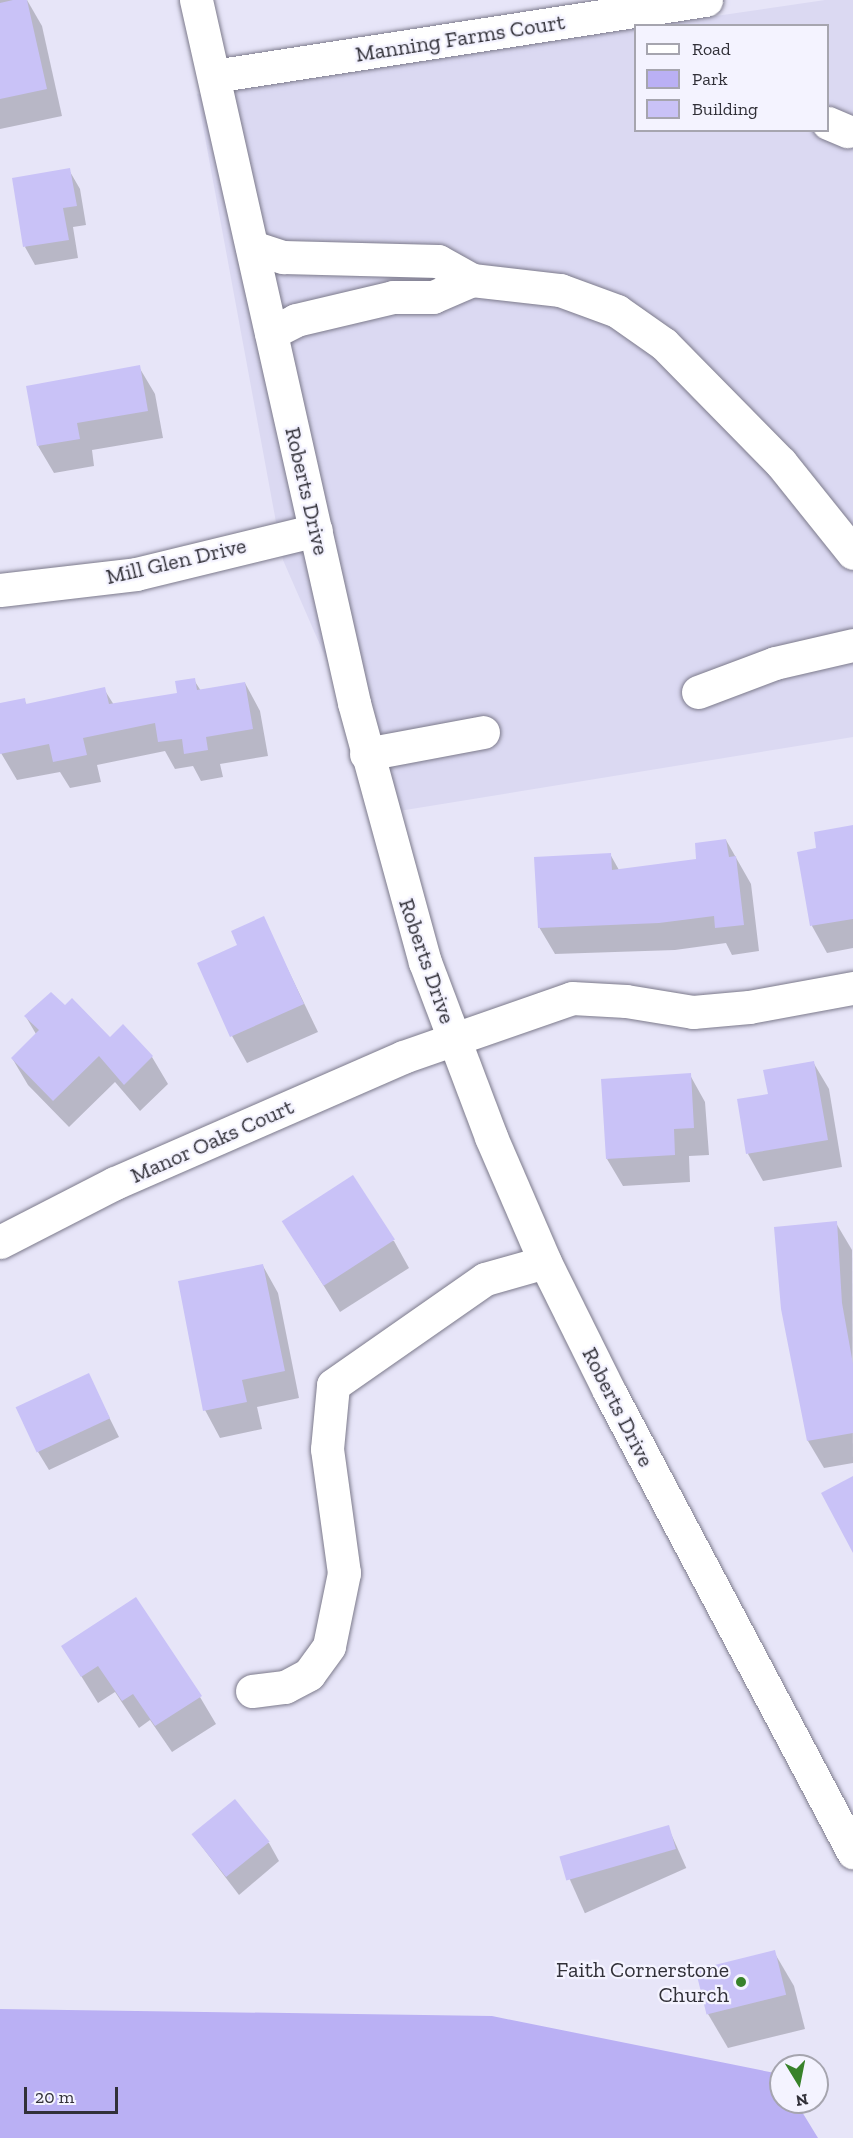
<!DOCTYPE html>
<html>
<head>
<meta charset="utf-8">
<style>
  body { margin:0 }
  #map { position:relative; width:853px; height:2138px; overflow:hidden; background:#e7e5f8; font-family:"Zilla Slab",serif }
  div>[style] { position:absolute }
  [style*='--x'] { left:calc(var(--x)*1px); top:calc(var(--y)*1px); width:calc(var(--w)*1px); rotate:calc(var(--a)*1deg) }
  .built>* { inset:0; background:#dbd9f2 }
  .green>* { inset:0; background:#bab0f4 }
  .shadow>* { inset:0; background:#0003; transform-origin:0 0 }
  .building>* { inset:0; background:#c9c2f7; transform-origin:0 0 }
  .roads { filter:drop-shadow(0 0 2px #7c7a8b) drop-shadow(0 0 2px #7c7a8b) }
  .minor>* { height:33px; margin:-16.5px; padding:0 16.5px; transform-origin:16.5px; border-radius:16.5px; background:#fff }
  .dots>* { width:16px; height:16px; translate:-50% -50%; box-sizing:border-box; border:3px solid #f4f3ff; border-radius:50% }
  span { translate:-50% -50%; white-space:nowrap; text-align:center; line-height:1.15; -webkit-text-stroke:4.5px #f4f3ff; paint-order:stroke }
  .street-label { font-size:22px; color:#313038 }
  .poi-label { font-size:22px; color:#313038 }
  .right { translate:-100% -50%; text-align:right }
  .legend { position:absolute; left:634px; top:24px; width:195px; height:108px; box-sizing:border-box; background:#f4f3ff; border:2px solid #a6a5af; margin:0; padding:8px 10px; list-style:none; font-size:18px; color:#313038 }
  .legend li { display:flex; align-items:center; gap:12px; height:30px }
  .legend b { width:30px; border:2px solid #a6a5af }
  .north { position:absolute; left:769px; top:2054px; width:60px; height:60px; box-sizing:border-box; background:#f4f3ff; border:2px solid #a6a5af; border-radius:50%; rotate:170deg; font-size:16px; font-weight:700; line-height:24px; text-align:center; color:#313038 }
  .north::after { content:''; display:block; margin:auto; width:21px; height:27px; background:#38822a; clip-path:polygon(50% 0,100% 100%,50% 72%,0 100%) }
  .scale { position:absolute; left:24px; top:2087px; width:94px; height:27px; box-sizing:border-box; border:3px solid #313038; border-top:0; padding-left:8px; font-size:18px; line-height:21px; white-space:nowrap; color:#313038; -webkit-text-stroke:4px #f4f3ff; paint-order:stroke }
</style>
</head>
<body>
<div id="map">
  <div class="built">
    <div style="clip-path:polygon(825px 0,853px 0,853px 737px,393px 812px,283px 560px,197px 94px,635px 28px,636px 130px,828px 130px,828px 26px,654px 25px)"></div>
  </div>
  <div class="green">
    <div style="clip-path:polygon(0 2009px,492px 2016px,780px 2074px,781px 2102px,796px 2102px,818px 2138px,0 2138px)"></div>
  </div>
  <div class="shadow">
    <div style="clip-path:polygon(0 0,27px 0,42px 26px,62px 116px,0 129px)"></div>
    <div style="clip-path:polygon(69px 170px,80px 189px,86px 225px,73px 227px,78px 258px,35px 265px,25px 247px)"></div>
    <div style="clip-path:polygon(139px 367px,155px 394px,163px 438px,92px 450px,94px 466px,54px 473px,38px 446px)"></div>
    <div style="clip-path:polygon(194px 680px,201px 691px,245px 683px,260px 711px,268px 756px,220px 764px,223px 777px,201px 781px,193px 766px,175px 769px,165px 751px,97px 765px,101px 782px,70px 788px,60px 772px,17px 780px,1px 753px,0 704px,24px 700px,27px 705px,104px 689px,114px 705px,178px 694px)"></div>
    <div style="clip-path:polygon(853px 827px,853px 948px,827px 953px,812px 926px,818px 849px)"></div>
    <div style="clip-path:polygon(726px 840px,751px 884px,759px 951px,732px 955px,726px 943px,675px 950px,555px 954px,539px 927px,610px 854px,619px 870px,698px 860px)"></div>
    <div style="clip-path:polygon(263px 918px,318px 1032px,247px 1063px,232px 1036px,239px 946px)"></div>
    <div style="clip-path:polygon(65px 1007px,110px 1039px,123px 1026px,152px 1057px,168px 1084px,140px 1111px,115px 1082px,69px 1127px,28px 1085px,12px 1058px,36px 1034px,26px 1017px)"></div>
    <div style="clip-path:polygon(813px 1062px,829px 1089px,842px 1167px,763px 1181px,748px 1154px,769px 1095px)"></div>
    <div style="clip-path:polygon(690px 1075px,705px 1102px,709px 1155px,689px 1156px,690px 1182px,623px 1186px,607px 1159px)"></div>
    <div style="clip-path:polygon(284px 1222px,394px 1241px,409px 1268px,340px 1312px)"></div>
    <div style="clip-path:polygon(836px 1223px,852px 1250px,853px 1463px,824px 1468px,808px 1441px)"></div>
    <div style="clip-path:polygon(263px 1266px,278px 1293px,299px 1398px,257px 1407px,262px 1429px,220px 1438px,205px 1410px)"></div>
    <div style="clip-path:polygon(88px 1375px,119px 1437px,49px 1470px,38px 1452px)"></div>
    <div style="clip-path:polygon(63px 1647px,200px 1697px,216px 1724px,172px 1752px,150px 1720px,139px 1728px,115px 1692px,98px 1703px)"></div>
    <div style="left:668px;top:1827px;width:45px;height:111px;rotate:66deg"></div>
    <div style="clip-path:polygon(193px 1835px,269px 1843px,279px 1861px,239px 1895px)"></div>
    <div style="clip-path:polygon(774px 1952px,794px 1986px,805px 2029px,728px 2048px,708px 2014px,697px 1970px)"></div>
  </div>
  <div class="building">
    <div style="clip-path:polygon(13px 0,27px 0,47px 89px,0 99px,0 3px)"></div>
    <div style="clip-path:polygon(70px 168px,77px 206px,63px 208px,69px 240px,23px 247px,12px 178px)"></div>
    <div style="clip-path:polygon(140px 365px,148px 411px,77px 423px,80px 439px,37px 446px,26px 386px)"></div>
    <div style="clip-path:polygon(195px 678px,197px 690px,245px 682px,253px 729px,206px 737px,208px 750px,184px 754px,182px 739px,158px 742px,155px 723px,83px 738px,87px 755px,53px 762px,49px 744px,0 754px,0 703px,25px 698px,26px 704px,105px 687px,109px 704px,177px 693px,175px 681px)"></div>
    <div style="clip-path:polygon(853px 825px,853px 919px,810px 926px,797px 852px,816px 848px,814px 832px)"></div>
    <div style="clip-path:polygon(726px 839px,729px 857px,736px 856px,744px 925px,715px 928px,714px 916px,659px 923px,538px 928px,534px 857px,611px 853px,612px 870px,696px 859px,695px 843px)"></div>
    <div style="clip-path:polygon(264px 916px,304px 1004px,230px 1037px,197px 963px,237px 945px,231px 931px)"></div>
    <div style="clip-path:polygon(51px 992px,65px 1005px,72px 998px,110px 1037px,123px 1024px,153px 1056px,124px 1085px,99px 1056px,53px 1101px,11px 1058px,39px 1030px,24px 1016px)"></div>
    <div style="clip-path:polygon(814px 1061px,828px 1140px,746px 1154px,737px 1099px,768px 1094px,763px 1070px)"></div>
    <div style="clip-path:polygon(691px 1073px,694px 1128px,674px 1129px,675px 1155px,606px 1159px,601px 1079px)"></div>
    <div style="left:353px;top:1175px;width:77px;height:85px;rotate:57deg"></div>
    <div style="clip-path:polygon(837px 1221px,842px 1303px,853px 1364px,853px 1433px,807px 1441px,781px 1309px,774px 1227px)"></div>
    <div style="clip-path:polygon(263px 1264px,285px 1371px,242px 1380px,247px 1402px,203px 1411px,178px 1281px)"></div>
    <div style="left:89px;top:1373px;width:50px;height:81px;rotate:65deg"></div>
    <div style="clip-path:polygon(853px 1476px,853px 1553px,821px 1493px)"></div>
    <div style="clip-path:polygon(136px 1597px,202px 1696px,155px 1726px,133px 1694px,122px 1701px,98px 1666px,81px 1677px,61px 1646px)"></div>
    <div style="left:235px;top:1799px;width:55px;height:56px;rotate:51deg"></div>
    <div style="left:669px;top:1825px;width:25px;height:114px;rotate:74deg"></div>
    <div style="left:775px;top:1950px;width:46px;height:82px;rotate:76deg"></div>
  </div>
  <div class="roads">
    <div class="minor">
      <div style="--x:196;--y:0;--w:721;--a:77.33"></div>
      <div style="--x:354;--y:703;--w:269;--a:74.7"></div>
      <div style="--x:425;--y:962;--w:187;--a:69.3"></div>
      <div style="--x:491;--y:1137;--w:136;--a:66.6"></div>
      <div style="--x:545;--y:1262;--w:144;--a:63.6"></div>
      <div style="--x:609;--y:1391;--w:522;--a:62.11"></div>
      <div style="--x:214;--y:76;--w:498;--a:-8.8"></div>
      <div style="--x:828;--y:123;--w:21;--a:23"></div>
      <div style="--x:252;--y:247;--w:33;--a:18"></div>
      <div style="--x:283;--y:257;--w:155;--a:1.5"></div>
      <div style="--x:438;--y:261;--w:39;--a:29"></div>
      <div style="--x:472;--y:280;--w:89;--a:6.5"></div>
      <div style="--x:560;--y:290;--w:61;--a:20.2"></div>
      <div style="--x:617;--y:311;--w:57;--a:35.1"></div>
      <div style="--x:664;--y:344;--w:167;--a:45.5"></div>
      <div style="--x:781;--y:463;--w:115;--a:51.3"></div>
      <div style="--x:271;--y:333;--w:28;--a:-27"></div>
      <div style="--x:296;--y:320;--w:100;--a:-13.3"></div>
      <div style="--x:393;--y:297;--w:40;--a:0"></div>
      <div style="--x:433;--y:297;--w:43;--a:-23.6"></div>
      <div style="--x:0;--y:590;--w:137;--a:-6.7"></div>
      <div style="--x:136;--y:574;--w:185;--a:-13.7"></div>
      <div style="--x:698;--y:692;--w:82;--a:-20.6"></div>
      <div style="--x:775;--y:663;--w:80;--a:-13"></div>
      <div style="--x:366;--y:754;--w:119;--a:-10.6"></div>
      <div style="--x:0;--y:1242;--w:129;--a:-27.2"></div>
      <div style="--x:115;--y:1183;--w:314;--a:-23.6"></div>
      <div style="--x:403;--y:1057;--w:179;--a:-19.2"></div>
      <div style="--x:572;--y:998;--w:54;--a:3.2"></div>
      <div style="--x:626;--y:1001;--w:68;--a:9.3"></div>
      <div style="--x:693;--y:1012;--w:56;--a:-5.1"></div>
      <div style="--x:749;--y:1007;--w:106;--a:-10.4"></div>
      <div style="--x:252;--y:1691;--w:33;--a:-7"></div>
      <div style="--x:285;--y:1687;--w:27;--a:-28"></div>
      <div style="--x:309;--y:1674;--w:34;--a:-54"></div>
      <div style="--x:329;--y:1646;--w:75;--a:-78.4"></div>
      <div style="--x:344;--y:1573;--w:125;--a:-97.8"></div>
      <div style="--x:327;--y:1449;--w:64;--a:-84.6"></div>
      <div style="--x:333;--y:1385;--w:185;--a:-34.9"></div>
      <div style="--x:485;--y:1279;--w:62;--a:-15.8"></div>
    </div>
  </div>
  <div class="dots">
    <div style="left:741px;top:1982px;background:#38822a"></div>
  </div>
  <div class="street-label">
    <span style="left:460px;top:38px;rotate:-9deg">Manning Farms Court</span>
    <span style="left:307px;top:491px;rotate:77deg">Roberts Drive</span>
    <span style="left:176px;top:561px;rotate:-13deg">Mill Glen Drive</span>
    <span style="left:427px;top:961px;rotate:71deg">Roberts Drive</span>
    <span style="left:212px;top:1141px;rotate:-24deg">Manor Oaks Court</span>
    <span style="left:618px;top:1407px;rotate:63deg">Roberts Drive</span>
  </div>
  <div class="poi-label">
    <span class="right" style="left:729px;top:1982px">Faith Cornerstone<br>Church</span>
  </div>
  <ul class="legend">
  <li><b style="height:8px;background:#fff"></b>Road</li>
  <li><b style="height:16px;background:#bab0f4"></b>Park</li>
  <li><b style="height:16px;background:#c9c2f7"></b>Building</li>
  </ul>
  <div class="north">N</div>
  <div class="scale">20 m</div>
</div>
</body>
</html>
